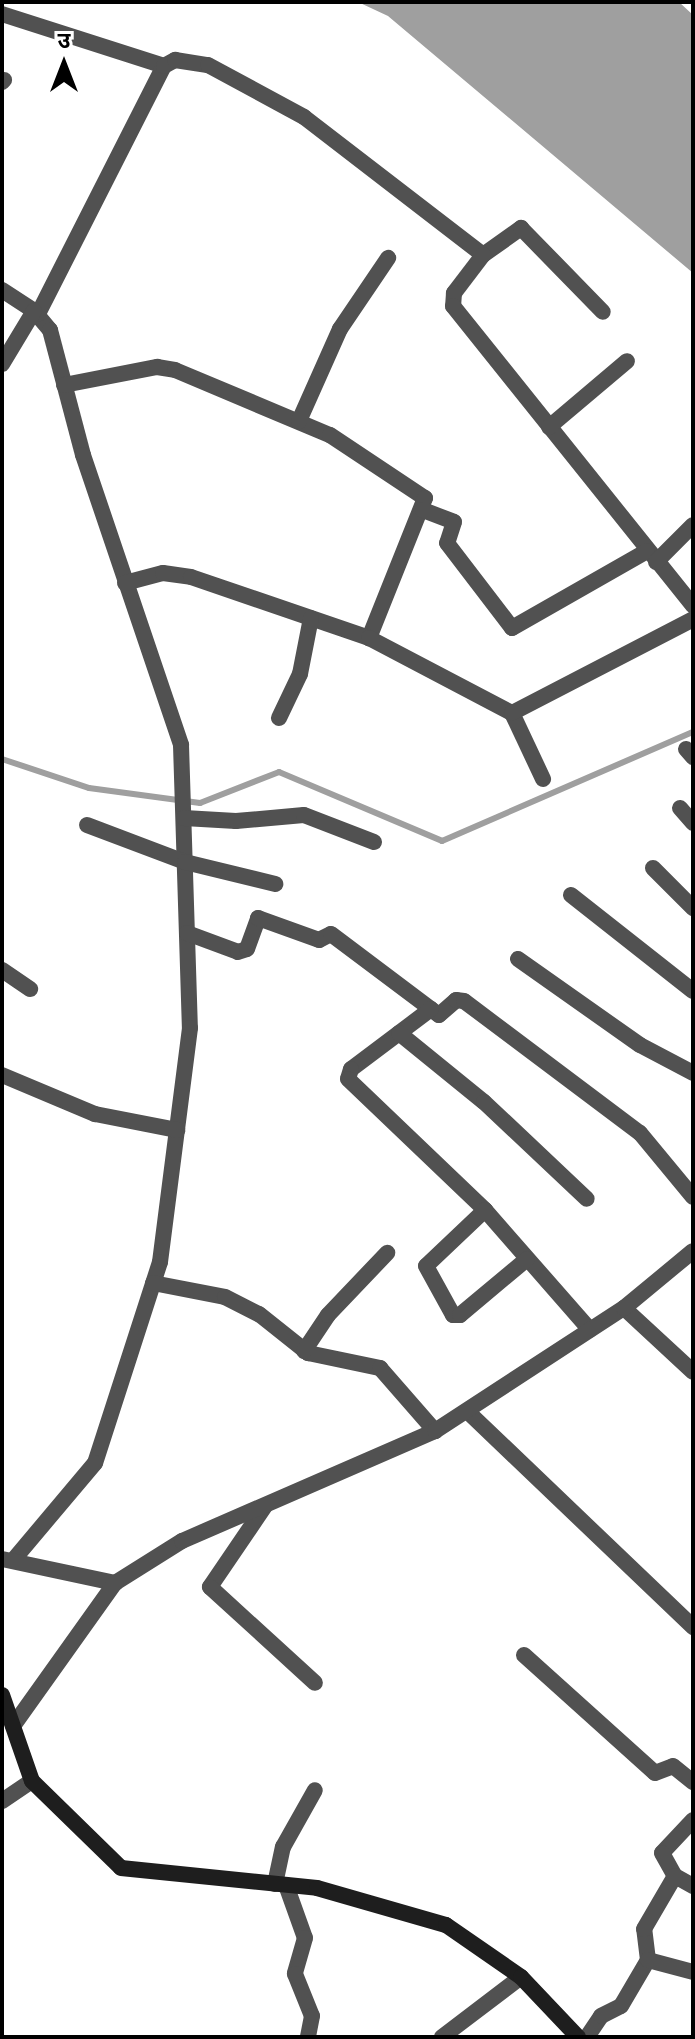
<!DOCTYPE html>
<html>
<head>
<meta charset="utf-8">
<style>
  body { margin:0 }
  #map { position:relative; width:695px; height:2039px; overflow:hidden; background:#fff; font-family:"Space Grotesk","Noto Sans Devanagari",sans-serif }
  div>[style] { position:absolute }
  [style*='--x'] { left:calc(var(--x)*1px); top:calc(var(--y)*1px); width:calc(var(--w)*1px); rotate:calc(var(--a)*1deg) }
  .water>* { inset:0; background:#9f9f9f }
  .stream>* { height:6px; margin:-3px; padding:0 3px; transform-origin:3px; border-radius:3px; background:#9f9f9f }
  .street>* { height:16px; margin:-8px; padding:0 8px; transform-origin:8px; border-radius:8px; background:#515151 }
  .secondary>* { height:16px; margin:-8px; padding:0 8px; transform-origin:8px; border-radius:8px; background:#1e1e1e }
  span { translate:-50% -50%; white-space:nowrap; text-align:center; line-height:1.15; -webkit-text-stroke:6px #fff; paint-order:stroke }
  .frame { position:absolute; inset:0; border:4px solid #000; pointer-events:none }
  .north { position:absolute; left:24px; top:24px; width:80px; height:80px; -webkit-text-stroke:6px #fff; paint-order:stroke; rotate:0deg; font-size:22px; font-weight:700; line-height:32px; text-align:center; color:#000 }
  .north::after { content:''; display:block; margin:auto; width:28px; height:36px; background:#000; clip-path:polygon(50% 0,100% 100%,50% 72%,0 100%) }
</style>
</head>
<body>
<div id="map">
  <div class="water">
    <div style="clip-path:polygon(358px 2px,679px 2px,693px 15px,693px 273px,388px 16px)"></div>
  </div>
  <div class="stream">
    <div style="--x:2;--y:759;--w:92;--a:18.4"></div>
    <div style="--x:89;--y:788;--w:112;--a:7.7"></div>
    <div style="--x:200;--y:803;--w:85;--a:-21.4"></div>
    <div style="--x:279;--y:772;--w:177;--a:22.9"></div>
    <div style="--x:442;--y:841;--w:274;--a:-23.5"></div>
  </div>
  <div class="street">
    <div style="--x:2;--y:14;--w:170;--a:17.8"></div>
    <div style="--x:2;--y:82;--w:3;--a:-45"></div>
    <div style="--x:483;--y:255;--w:47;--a:-35.4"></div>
    <div style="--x:521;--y:228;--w:117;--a:45.7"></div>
    <div style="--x:2;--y:290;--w:38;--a:33"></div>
    <div style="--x:34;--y:311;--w:25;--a:50"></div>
    <div style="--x:50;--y:330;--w:129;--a:75.2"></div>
    <div style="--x:83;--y:455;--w:306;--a:71.3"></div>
    <div style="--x:181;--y:745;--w:283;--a:88.2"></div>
    <div style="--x:190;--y:1028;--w:236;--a:97.3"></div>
    <div style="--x:160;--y:1262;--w:211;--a:107.9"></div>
    <div style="--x:95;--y:1463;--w:124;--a:130.1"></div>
    <div style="--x:38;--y:314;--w:278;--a:-63.1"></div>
    <div style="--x:164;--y:66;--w:13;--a:-29"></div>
    <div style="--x:175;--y:60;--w:33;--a:9"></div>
    <div style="--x:208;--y:65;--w:109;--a:28.4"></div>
    <div style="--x:304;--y:117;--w:226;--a:37.6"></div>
    <div style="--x:483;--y:255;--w:48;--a:127.3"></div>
    <div style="--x:454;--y:293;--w:13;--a:94"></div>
    <div style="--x:453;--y:306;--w:384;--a:51.3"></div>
    <div style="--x:2;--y:364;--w:62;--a:-58.9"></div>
    <div style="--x:64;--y:385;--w:95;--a:-11"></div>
    <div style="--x:157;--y:367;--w:18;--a:9"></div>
    <div style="--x:175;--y:370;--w:168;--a:22.8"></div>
    <div style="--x:330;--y:435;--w:114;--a:33.6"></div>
    <div style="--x:425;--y:498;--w:151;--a:111.8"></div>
    <div style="--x:299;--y:421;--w:101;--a:-66"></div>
    <div style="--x:340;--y:329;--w:86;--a:-55.9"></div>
    <div style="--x:549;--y:427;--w:102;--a:-40.2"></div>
    <div style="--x:423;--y:510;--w:33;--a:21"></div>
    <div style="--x:454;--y:522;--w:22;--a:108"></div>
    <div style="--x:447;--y:543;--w:107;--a:52.6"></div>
    <div style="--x:512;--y:628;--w:155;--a:-29.7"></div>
    <div style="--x:656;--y:562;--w:52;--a:-45"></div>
    <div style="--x:125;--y:583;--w:39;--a:-15"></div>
    <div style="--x:163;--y:573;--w:28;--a:8"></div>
    <div style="--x:191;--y:577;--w:188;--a:18.9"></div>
    <div style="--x:369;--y:638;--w:161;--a:27.7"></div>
    <div style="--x:512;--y:713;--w:73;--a:64.8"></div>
    <div style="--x:512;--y:713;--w:204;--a:-27.4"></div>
    <div style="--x:279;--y:718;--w:49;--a:-64.5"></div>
    <div style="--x:300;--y:674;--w:57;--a:-78.9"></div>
    <div style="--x:686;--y:749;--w:11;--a:49"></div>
    <div style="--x:680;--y:808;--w:20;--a:49"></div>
    <div style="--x:184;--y:818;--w:52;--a:3.3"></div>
    <div style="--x:236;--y:821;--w:68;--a:-5"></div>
    <div style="--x:304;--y:815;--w:75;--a:21.1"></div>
    <div style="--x:87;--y:825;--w:105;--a:20.7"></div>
    <div style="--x:185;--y:862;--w:93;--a:13.7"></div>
    <div style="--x:653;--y:868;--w:57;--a:45"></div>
    <div style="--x:571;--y:895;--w:155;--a:38.2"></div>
    <div style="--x:187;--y:933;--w:54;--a:20.4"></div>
    <div style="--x:238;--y:952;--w:9;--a:-18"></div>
    <div style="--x:247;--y:949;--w:33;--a:-70"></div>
    <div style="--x:258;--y:918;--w:65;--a:19.8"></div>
    <div style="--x:319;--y:940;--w:13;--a:-27"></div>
    <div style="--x:331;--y:934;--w:135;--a:36.9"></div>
    <div style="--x:439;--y:1015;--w:23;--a:-41"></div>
    <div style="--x:456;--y:1000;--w:8;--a:7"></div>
    <div style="--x:464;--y:1001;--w:220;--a:36.9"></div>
    <div style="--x:640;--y:1133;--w:83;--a:50.4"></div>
    <div style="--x:518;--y:959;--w:149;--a:35.2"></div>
    <div style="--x:640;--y:1045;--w:60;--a:27.8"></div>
    <div style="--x:2;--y:970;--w:34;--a:34"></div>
    <div style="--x:431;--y:1009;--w:100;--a:143.1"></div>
    <div style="--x:351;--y:1069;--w:10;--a:107"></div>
    <div style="--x:348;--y:1079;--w:190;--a:43.7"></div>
    <div style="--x:485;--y:1210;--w:159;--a:48.8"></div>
    <div style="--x:399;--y:1033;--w:109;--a:39.1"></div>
    <div style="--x:484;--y:1102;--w:141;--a:43.3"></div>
    <div style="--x:2;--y:1075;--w:101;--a:22.8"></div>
    <div style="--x:95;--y:1114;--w:84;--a:11"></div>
    <div style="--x:485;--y:1210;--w:81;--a:136.5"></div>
    <div style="--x:426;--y:1266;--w:56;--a:61.1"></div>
    <div style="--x:453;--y:1315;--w:7;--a:0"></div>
    <div style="--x:460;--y:1315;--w:87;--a:-39.9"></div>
    <div style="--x:153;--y:1283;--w:73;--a:11"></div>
    <div style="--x:225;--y:1297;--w:38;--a:27"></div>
    <div style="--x:259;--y:1314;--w:63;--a:38.5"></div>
    <div style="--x:308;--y:1353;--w:74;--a:11.8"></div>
    <div style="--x:380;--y:1368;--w:84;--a:48.9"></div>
    <div style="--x:624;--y:1308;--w:94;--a:42.8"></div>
    <div style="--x:304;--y:1351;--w:43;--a:-56.3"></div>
    <div style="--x:328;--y:1315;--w:86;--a:-46.4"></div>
    <div style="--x:467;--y:1411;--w:313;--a:43.7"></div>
    <div style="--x:265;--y:1506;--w:98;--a:124.2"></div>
    <div style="--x:210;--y:1587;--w:142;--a:42.4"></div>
    <div style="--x:2;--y:1559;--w:116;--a:12"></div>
    <div style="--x:115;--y:1583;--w:79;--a:-32.1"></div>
    <div style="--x:182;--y:1541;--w:276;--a:-23.5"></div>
    <div style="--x:435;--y:1431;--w:225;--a:-33.1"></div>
    <div style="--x:624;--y:1308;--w:89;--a:-39.6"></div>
    <div style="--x:524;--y:1655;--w:176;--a:42"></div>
    <div style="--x:655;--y:1773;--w:19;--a:-21"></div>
    <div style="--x:673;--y:1766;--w:26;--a:39"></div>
    <div style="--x:13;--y:1726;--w:176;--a:-54.5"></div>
    <div style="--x:2;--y:1801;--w:36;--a:-34"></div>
    <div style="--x:693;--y:1820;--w:45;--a:133.2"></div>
    <div style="--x:662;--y:1853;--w:26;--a:61"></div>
    <div style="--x:675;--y:1876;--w:21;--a:29"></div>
    <div style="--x:275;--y:1884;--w:38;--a:-78"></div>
    <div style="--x:283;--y:1847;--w:65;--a:-60.7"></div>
    <div style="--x:286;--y:1885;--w:56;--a:70.3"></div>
    <div style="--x:305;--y:1938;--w:37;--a:106"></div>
    <div style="--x:295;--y:1974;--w:45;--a:68"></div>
    <div style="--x:312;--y:2016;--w:21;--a:101"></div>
    <div style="--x:648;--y:1960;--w:31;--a:-97"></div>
    <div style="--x:644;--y:1929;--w:61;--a:-59.7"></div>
    <div style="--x:442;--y:2037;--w:99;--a:-37.2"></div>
    <div style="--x:587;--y:2037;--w:25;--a:-56"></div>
    <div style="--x:601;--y:2016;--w:22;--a:-27"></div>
    <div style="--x:621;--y:2006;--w:53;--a:-59.6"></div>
    <div style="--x:648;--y:1960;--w:47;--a:14.9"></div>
  </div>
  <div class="secondary">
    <div style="--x:2;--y:1695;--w:91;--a:70.8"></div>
    <div style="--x:32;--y:1781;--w:124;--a:44.3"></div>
    <div style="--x:121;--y:1868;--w:197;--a:5.8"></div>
    <div style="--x:317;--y:1888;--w:134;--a:16"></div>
    <div style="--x:446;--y:1925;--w:91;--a:34.7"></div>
    <div style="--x:521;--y:1977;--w:83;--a:46.5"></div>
  </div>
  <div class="frame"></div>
  <div class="north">उ</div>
</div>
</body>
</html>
